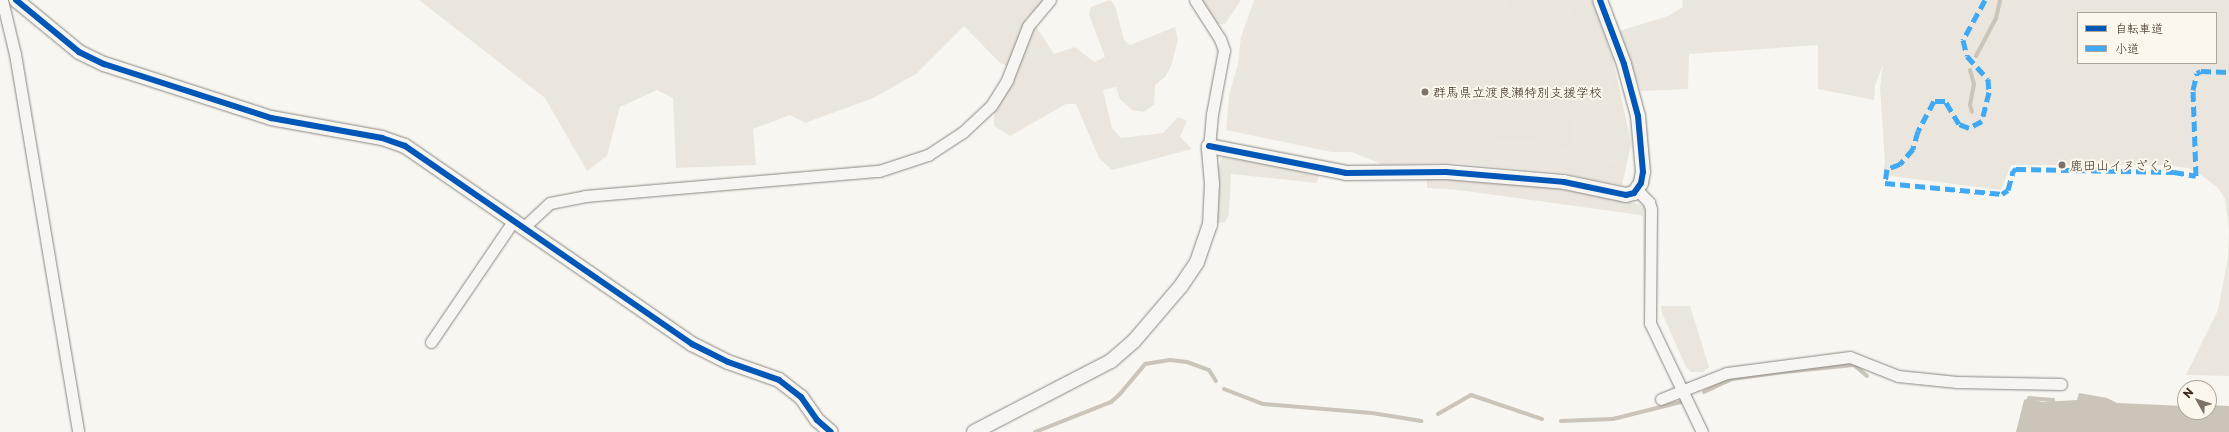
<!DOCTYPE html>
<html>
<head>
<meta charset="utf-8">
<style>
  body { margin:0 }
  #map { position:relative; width:2229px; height:432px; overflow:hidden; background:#f8f6f0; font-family:"Playpen Sans","Klee One",sans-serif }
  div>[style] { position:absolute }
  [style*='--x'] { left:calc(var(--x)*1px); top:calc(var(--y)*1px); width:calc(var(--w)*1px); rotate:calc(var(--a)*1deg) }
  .built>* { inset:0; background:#ebe6de }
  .green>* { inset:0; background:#eae6dd }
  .water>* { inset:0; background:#cac4b9 }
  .stream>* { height:4px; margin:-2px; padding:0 2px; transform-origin:2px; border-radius:2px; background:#cac4b9 }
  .roads { filter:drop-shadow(0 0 1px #8b8781) drop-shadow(0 0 1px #8b8781) }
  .minor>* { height:11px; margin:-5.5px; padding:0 5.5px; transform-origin:5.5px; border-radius:5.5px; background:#f6f5f1 }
  .tertiary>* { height:14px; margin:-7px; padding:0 7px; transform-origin:7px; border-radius:7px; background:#f6f5f1 }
  .quiet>* { height:5px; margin-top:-2.5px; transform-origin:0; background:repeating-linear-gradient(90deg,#3fa9f5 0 10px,transparent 0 15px) }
  .cycleway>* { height:6px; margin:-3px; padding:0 3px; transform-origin:3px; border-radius:3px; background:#0057b8 }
  .dots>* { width:11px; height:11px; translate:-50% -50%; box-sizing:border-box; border:2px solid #fbf7ec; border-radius:50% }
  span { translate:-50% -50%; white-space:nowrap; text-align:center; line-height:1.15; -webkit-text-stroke:4px #fbf7ec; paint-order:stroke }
  .poi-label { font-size:13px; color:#3b2a1e }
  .left { translate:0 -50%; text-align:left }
  .legend { position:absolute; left:2077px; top:12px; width:140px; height:52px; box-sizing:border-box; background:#fbf7ec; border:1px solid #aea59a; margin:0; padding:5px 7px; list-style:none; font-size:12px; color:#3b2a1e }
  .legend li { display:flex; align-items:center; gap:8px; height:20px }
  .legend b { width:20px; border:1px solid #aea59a }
  .north { position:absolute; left:2177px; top:380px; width:40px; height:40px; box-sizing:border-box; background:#fbf7ec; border:1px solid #aea59a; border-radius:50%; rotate:309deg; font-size:11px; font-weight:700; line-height:16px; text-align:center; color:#3b2a1e }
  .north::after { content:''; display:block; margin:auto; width:14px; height:18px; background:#7d7168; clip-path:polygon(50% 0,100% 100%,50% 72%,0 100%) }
</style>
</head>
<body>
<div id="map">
  <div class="built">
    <div style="clip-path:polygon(1254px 0,1561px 0,1612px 56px,1631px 143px,1622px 185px,1566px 173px,1453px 163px,1381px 164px,1352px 152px,1332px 152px,1226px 130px,1229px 96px,1238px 63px,1241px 37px)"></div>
  </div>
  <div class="green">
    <div style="clip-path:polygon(419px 0,1044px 0,1025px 20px,1037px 28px,1054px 54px,1075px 47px,1094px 62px,1105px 57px,1089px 14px,1091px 7px,1110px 0,1115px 6px,1124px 40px,1130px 45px,1175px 27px,1178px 39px,1171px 66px,1165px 77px,1155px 85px,1154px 105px,1143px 112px,1132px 110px,1120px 99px,1116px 87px,1103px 90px,1112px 128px,1121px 138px,1163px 133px,1178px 117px,1187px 121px,1180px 137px,1192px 149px,1112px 170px,1099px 158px,1076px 104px,1066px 104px,1010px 136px,994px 126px,994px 111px,1012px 85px,1018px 70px,1000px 63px,964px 26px,916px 74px,873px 98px,805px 123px,790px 115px,753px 129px,756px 165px,676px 168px,673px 98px,657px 90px,620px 107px,607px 156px,587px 171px,545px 98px)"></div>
    <div style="clip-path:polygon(1202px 0,1241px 0,1225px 24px,1215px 24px)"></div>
    <div style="clip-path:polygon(1511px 0,1550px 0,1590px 45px,1610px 55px,1561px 0,1592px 0,1612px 56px,1631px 143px,1622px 185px,1570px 175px,1566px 169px,1619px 165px,1614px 93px,1609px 78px,1601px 79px,1601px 82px,1575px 86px,1574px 101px,1569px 103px,1572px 149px,1546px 142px,1439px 134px,1490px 52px,1486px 41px)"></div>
    <div style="clip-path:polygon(evenodd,1682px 0,2229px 0,2229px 376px,2186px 375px,2218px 310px,2228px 257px,2229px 230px,2225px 199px,2218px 188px,2200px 174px,2188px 168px,2167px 165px,2011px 165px,2001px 190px,1883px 175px,1885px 162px,1880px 87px,1883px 65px,1875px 85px,1874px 100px,1818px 89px,1818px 45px,1689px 54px,1688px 89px,1641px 91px,1619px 31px,1668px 16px,1683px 7px,1682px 0,2078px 13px,2216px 13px,2216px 63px,2078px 63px,2078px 13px)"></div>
    <div style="clip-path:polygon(1222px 157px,1319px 174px,1317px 183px,1231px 174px,1229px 215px,1225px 222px,1216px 223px,1218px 210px,1217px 171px)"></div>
    <div style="clip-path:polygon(1427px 176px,1562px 187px,1642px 205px,1647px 212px,1644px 305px,1643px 217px,1640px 215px,1458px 190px,1427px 188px)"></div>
    <div style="clip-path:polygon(1661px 306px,1690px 306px,1709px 367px,1703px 372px,1691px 372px,1686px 367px,1662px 313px)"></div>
  </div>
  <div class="water">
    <div style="clip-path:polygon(2079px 393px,2107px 398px,2117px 403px,2185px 406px,2185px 412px,2209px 412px,2209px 405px,2229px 406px,2229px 432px,2016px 432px,2024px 400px,2029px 398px,2042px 402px,2077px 400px)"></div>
  </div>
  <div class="stream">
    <div style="--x:1976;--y:56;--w:43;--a:-62.2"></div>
    <div style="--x:1996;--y:18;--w:18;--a:-77"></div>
    <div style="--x:1970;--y:70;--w:15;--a:74"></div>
    <div style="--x:1974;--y:84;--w:21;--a:101"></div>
    <div style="--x:1970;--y:105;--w:7;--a:74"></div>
    <div style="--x:1224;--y:389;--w:42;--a:21"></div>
    <div style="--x:1263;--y:404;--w:109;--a:4.7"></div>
    <div style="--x:1372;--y:413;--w:50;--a:9.3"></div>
    <div style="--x:1704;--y:392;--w:31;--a:-25"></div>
    <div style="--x:1732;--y:379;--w:52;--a:-7.7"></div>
    <div style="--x:1784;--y:372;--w:70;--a:-5.7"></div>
    <div style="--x:1854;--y:365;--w:17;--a:40"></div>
    <div style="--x:2029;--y:398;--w:24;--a:5"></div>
    <div style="--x:2053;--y:400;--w:5;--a:79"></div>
    <div style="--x:1438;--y:414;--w:38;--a:-30"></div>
    <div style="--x:1471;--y:395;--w:75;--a:18.7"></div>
    <div style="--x:1561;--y:421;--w:52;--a:-2.2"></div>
    <div style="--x:1613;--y:419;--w:70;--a:-14"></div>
    <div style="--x:1035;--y:432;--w:82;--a:-21.5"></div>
    <div style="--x:1111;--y:402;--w:12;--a:-42"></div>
    <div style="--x:1120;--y:394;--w:39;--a:-50"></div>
    <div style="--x:1145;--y:364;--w:25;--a:-9"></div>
    <div style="--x:1170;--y:360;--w:17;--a:7"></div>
    <div style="--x:1187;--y:362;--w:23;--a:20"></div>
    <div style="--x:1209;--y:370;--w:13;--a:58"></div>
  </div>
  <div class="roads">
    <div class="minor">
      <div style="--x:2;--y:0;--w:56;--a:76.5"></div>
      <div style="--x:15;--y:54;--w:383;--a:80.5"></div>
      <div style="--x:1195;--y:0;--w:46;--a:57.3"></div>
      <div style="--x:1220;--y:39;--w:12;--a:70"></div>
      <div style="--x:1224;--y:50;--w:65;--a:100.6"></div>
      <div style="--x:1212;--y:114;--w:32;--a:95"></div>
      <div style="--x:1637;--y:190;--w:17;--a:45"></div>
      <div style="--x:1649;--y:202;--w:7;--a:74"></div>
      <div style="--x:1651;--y:209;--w:114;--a:90.5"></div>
      <div style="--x:1650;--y:323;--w:121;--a:64.5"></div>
      <div style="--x:524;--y:227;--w:35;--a:-43"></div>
      <div style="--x:550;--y:203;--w:36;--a:-11"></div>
      <div style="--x:585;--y:196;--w:295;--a:-4.9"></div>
      <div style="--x:879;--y:171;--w:52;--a:-18.1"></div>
      <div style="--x:928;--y:155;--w:42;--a:-33.3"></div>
      <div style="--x:963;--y:132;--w:38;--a:-43"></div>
      <div style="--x:991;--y:106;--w:31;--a:-58"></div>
      <div style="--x:1007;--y:80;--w:58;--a:-68.7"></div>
      <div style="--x:1028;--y:26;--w:34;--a:-50"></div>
      <div style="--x:431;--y:342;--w:148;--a:-55.8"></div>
      <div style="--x:1661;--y:399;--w:71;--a:-21.5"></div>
      <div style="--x:1727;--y:373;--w:124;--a:-7.4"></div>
      <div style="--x:1850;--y:357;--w:52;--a:21.6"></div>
      <div style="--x:1898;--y:376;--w:59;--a:5.8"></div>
      <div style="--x:1957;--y:382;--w:104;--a:1.1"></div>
    </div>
    <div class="tertiary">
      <div style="--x:16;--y:0;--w:82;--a:39.5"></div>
      <div style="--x:79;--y:52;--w:28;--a:26"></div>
      <div style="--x:104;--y:64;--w:176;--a:17.9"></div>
      <div style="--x:271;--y:118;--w:113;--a:10.2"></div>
      <div style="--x:382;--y:138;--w:24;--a:19"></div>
      <div style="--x:405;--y:146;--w:349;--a:34.6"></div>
      <div style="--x:692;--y:344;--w:40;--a:26.6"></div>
      <div style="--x:728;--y:362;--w:54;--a:19.4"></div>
      <div style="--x:779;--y:380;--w:28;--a:38"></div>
      <div style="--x:801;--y:397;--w:28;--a:55"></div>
      <div style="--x:817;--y:420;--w:18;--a:41"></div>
      <div style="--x:974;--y:432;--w:154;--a:-27.4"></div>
      <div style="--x:1111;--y:361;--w:30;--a:-41"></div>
      <div style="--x:1134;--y:341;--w:72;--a:-49.5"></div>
      <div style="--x:1181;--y:286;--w:29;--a:-56"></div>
      <div style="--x:1197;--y:262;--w:39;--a:-71"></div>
      <div style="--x:1210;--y:225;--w:41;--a:-87.2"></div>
      <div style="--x:1212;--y:184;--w:38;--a:-95"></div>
      <div style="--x:1209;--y:146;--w:140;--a:11.1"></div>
      <div style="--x:1346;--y:173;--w:100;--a:-0.6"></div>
      <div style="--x:1446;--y:172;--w:118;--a:4.8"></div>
      <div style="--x:1564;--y:182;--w:63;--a:11.8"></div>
      <div style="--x:1626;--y:195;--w:8;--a:-14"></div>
      <div style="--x:1634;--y:193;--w:12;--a:-55"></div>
      <div style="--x:1641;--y:183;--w:11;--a:-80"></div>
      <div style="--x:1643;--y:172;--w:56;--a:-95.1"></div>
      <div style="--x:1638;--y:116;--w:54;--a:-105.1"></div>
      <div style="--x:1624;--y:64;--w:68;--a:-110.6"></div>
    </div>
  </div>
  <div class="quiet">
    <div style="--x:1985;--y:0;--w:46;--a:118.8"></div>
    <div style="--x:1963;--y:40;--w:16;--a:76"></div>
    <div style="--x:1967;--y:56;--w:31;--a:48"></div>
    <div style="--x:1988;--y:79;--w:13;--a:86"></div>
    <div style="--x:1989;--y:92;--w:30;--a:104"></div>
    <div style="--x:1982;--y:121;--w:15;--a:152"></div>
    <div style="--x:1969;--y:128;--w:11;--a:-158"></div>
    <div style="--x:1959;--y:124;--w:27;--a:-121"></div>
    <div style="--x:1945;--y:101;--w:11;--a:180"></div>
    <div style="--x:1934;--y:101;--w:34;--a:118"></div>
    <div style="--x:1918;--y:131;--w:19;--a:106"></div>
    <div style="--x:1913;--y:149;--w:20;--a:131"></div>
    <div style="--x:1900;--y:164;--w:14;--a:159"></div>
    <div style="--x:1887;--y:169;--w:14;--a:98"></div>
    <div style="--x:1885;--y:183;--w:118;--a:5.4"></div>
    <div style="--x:2002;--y:194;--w:7;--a:-34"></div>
    <div style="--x:2008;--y:190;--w:20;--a:-75"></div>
    <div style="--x:2013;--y:171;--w:4;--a:-34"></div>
    <div style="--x:2016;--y:169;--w:158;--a:1.1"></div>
    <div style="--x:2174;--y:172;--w:22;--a:10"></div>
    <div style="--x:2196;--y:176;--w:86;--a:-92"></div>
    <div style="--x:2193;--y:90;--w:17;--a:-77"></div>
    <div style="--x:2197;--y:73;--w:4;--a:-27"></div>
    <div style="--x:2201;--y:71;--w:28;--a:2"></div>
  </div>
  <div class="cycleway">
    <div style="--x:16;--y:0;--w:82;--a:39.5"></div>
    <div style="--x:79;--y:52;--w:28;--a:26"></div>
    <div style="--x:104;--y:64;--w:176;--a:17.9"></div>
    <div style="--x:271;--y:118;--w:113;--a:10.2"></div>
    <div style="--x:382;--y:138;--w:24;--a:19"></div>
    <div style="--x:405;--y:146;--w:349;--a:34.6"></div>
    <div style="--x:692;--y:344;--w:40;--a:26.6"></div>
    <div style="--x:728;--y:362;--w:54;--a:19.4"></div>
    <div style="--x:779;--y:380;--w:28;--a:38"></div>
    <div style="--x:801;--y:397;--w:28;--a:55"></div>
    <div style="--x:817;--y:420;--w:18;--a:41"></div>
    <div style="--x:1209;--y:146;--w:140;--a:11.1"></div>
    <div style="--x:1346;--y:173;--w:100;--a:-0.6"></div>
    <div style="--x:1446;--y:172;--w:118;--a:4.8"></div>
    <div style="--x:1564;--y:182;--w:63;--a:11.8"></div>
    <div style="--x:1626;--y:195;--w:8;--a:-14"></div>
    <div style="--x:1634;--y:193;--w:12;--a:-55"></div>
    <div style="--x:1641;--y:183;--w:11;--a:-80"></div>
    <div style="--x:1643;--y:172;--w:56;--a:-95.1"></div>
    <div style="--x:1638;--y:116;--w:54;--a:-105.1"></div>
    <div style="--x:1624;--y:64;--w:68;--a:-110.6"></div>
  </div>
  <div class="dots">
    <div style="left:1425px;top:92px;background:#7d7168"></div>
    <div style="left:2062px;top:165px;background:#7d7168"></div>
  </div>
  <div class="poi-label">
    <span class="left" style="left:1433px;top:92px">群馬県立渡良瀬特別支援学校</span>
    <span class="left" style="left:2070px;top:165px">鹿田山イヌざくら</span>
  </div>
  <ul class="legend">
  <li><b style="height:5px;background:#0057b8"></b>自転車道</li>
  <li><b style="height:5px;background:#3fa9f5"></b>小道</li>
  </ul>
  <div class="north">N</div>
</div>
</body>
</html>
